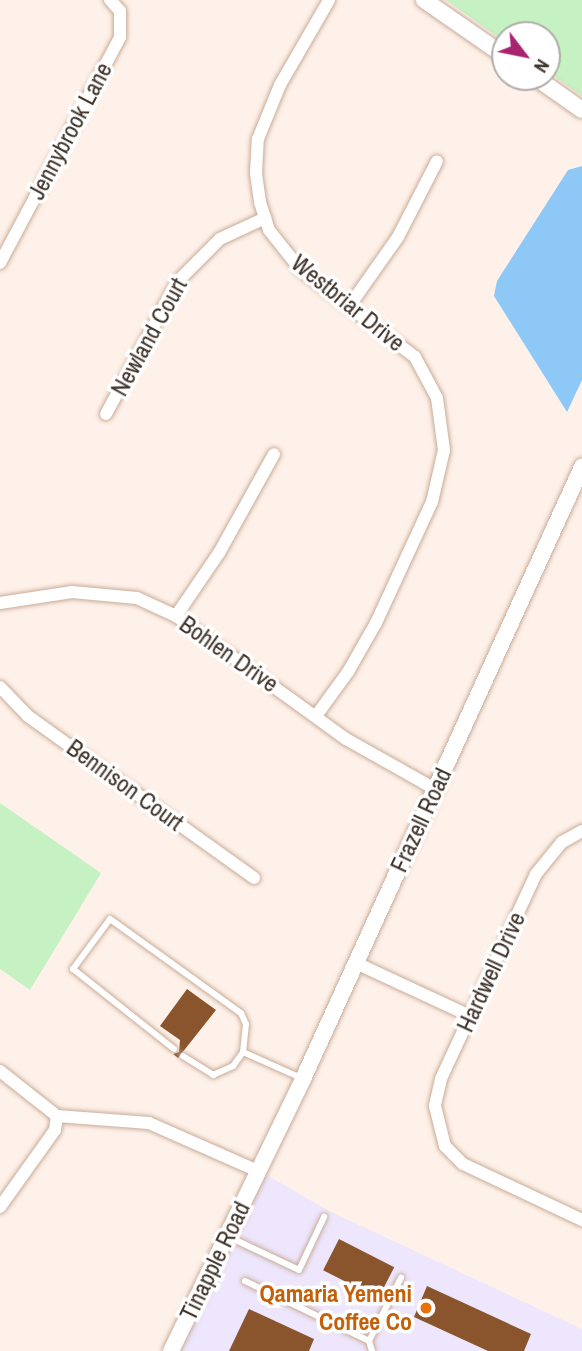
<!DOCTYPE html>
<html>
<head>
<meta charset="utf-8">
<style>
  body { margin:0 }
  #map { position:relative; width:582px; height:1351px; overflow:hidden; background:#fef1e9; font-family:"Archivo Narrow",sans-serif }
  div>[style] { position:absolute }
  [style*='--x'] { left:calc(var(--x)*1px); top:calc(var(--y)*1px); width:calc(var(--w)*1px); rotate:calc(var(--a)*1deg) }
  .commercial>* { inset:0; background:#ede6fc }
  .green>* { inset:0; background:#c6f2c3 }
  .water>* { inset:0; background:#8ec8f7 }
  .building>* { inset:0; background:#8a552d; transform-origin:0 0 }
  .roads { filter:drop-shadow(0 0 2px #c9ac99) drop-shadow(0 0 2px #c9ac99) }
  .service>* { height:6px; margin:-3px; padding:0 3px; transform-origin:3px; border-radius:3px; background:#fff }
  .minor>* { height:12px; margin:-6px; padding:0 6px; transform-origin:6px; border-radius:6px; background:#fff }
  .tertiary>* { height:16px; margin:-8px; padding:0 8px; transform-origin:8px; border-radius:8px; background:#fff }
  .dots>* { width:19px; height:19px; translate:-50% -50%; box-sizing:border-box; border:4px solid #fff; border-radius:50% }
  span { translate:-50% -50%; white-space:nowrap; text-align:center; line-height:1.15; -webkit-text-stroke:7px #fff; paint-order:stroke }
  .street-label { font-size:24px; color:#3e322a }
  .food-label { font-size:24px; color:#c56008; font-weight:700 }
  .right { translate:-100% -50%; text-align:right }
  .north { position:absolute; left:491px; top:21px; width:70px; height:70px; box-sizing:border-box; background:#fff; border:2px solid #b2adaa; border-radius:50%; rotate:122deg; font-size:19px; font-weight:700; line-height:28px; text-align:center; color:#3e322a }
  .north::after { content:''; display:block; margin:auto; width:24px; height:32px; background:#a8246e; clip-path:polygon(50% 0,100% 100%,50% 72%,0 100%) }
</style>
</head>
<body>
<div id="map">
  <div class="commercial">
    <div style="clip-path:polygon(265px 1174px,327px 1210px,582px 1329px,582px 1351px,178px 1351px)"></div>
  </div>
  <div class="green">
    <div style="clip-path:polygon(446px 0,582px 0,582px 96px,547px 71px,547px 35px,505px 35px,505px 42px)"></div>
    <div style="clip-path:polygon(0 803px,101px 873px,30px 990px,0 969px)"></div>
  </div>
  <div class="water">
    <div style="clip-path:polygon(582px 166px,582px 380px,567px 412px,494px 296px,497px 281px,568px 170px)"></div>
  </div>
  <div class="building">
    <div style="clip-path:polygon(187px 989px,216px 1010px,178px 1058px,173px 1054px,179px 1052px,180px 1040px,160px 1026px)"></div>
    <div style="left:339px;top:1239px;width:62px;height:35px;rotate:27deg"></div>
    <div style="clip-path:polygon(427px 1286px,531px 1334px,524px 1351px,488px 1351px,414px 1317px)"></div>
    <div style="clip-path:polygon(249px 1309px,314px 1339px,309px 1351px,229px 1351px)"></div>
  </div>
  <div class="roads">
    <div class="service">
      <div style="--x:174;--y:1049;--w:129;--a:-141.6"></div>
      <div style="--x:73;--y:969;--w:62;--a:-53.5"></div>
      <div style="--x:110;--y:919;--w:161;--a:35.7"></div>
      <div style="--x:241;--y:1013;--w:12;--a:66"></div>
      <div style="--x:246;--y:1024;--w:28;--a:96"></div>
      <div style="--x:243;--y:1052;--w:64;--a:24.1"></div>
      <div style="--x:183;--y:1056;--w:36;--a:32"></div>
      <div style="--x:213;--y:1075;--w:22;--a:-24"></div>
      <div style="--x:233;--y:1066;--w:17;--a:-54"></div>
      <div style="--x:229;--y:1237;--w:77;--a:25.2"></div>
      <div style="--x:299;--y:1270;--w:59;--a:-64.7"></div>
      <div style="--x:245;--y:1281;--w:138;--a:25.8"></div>
      <div style="--x:372;--y:1351;--w:10;--a:-107"></div>
      <div style="--x:369;--y:1341;--w:71;--a:-63.1"></div>
    </div>
    <div class="minor">
      <div style="--x:0;--y:263;--w:256;--a:-62"></div>
      <div style="--x:120;--y:37;--w:26;--a:-90"></div>
      <div style="--x:120;--y:11;--w:15;--a:-132"></div>
      <div style="--x:350;--y:305;--w:83;--a:-54.8"></div>
      <div style="--x:398;--y:237;--w:85;--a:-62.8"></div>
      <div style="--x:106;--y:414;--w:151;--a:-61.6"></div>
      <div style="--x:178;--y:281;--w:59;--a:-45"></div>
      <div style="--x:220;--y:239;--w:50;--a:-25"></div>
      <div style="--x:0;--y:603;--w:73;--a:-8.7"></div>
      <div style="--x:72;--y:592;--w:65;--a:5.3"></div>
      <div style="--x:137;--y:598;--w:43;--a:24.8"></div>
      <div style="--x:176;--y:616;--w:210;--a:35.9"></div>
      <div style="--x:346;--y:739;--w:102;--a:29.3"></div>
      <div style="--x:176;--y:616;--w:76;--a:-55.7"></div>
      <div style="--x:219;--y:553;--w:113;--a:-60.9"></div>
      <div style="--x:0;--y:687;--w:40;--a:46"></div>
      <div style="--x:28;--y:716;--w:278;--a:35.6"></div>
      <div style="--x:316;--y:716;--w:54;--a:-54"></div>
      <div style="--x:348;--y:672;--w:56;--a:-60.3"></div>
      <div style="--x:376;--y:623;--w:133;--a:-65.2"></div>
      <div style="--x:432;--y:502;--w:53;--a:-77"></div>
      <div style="--x:444;--y:450;--w:52;--a:-97.7"></div>
      <div style="--x:437;--y:398;--w:47;--a:-118.2"></div>
      <div style="--x:415;--y:357;--w:145;--a:-142.6"></div>
      <div style="--x:300;--y:269;--w:50;--a:-128.5"></div>
      <div style="--x:269;--y:230;--w:29;--a:-108"></div>
      <div style="--x:260;--y:202;--w:29;--a:-98"></div>
      <div style="--x:256;--y:173;--w:34;--a:-87"></div>
      <div style="--x:258;--y:139;--w:58;--a:-67.8"></div>
      <div style="--x:280;--y:85;--w:98;--a:-60"></div>
      <div style="--x:582;--y:831;--w:23;--a:151"></div>
      <div style="--x:562;--y:842;--w:41;--a:129.1"></div>
      <div style="--x:536;--y:874;--w:226;--a:114.9"></div>
      <div style="--x:441;--y:1079;--w:28;--a:103"></div>
      <div style="--x:435;--y:1106;--w:41;--a:76"></div>
      <div style="--x:445;--y:1146;--w:25;--a:45"></div>
      <div style="--x:463;--y:1164;--w:132;--a:25.2"></div>
      <div style="--x:356;--y:963;--w:126;--a:24.9"></div>
      <div style="--x:0;--y:1071;--w:73;--a:38.3"></div>
      <div style="--x:57;--y:1116;--w:92;--a:4.4"></div>
      <div style="--x:149;--y:1123;--w:119;--a:23.8"></div>
      <div style="--x:0;--y:1207;--w:95;--a:-54.5"></div>
      <div style="--x:55;--y:1130;--w:14;--a:-82"></div>
    </div>
    <div class="tertiary">
      <div style="--x:424;--y:0;--w:98;--a:34.7"></div>
      <div style="--x:535;--y:77;--w:57;--a:35.1"></div>
      <div style="--x:171;--y:1351;--w:302;--a:-64.1"></div>
      <div style="--x:303;--y:1079;--w:673;--a:-65.49"></div>
    </div>
  </div>
  <div class="dots">
    <div style="left:426px;top:1308px;background:#e8710a"></div>
  </div>
  <div class="street-label">
    <span style="left:70px;top:131px;rotate:-62deg">Jennybrook Lane</span>
    <span style="left:348px;top:303px;rotate:39deg">Westbriar Drive</span>
    <span style="left:149px;top:337px;rotate:-61deg">Newland Court</span>
    <span style="left:229px;top:654px;rotate:35deg">Bohlen Drive</span>
    <span style="left:125px;top:785px;rotate:36deg">Bennison Court</span>
    <span style="left:421px;top:820px;rotate:-65deg">Frazell Road</span>
    <span style="left:491px;top:972px;rotate:-65deg">Hardwell Drive</span>
    <span style="left:215px;top:1261px;rotate:-64deg">Tinapple Road</span>
  </div>
  <div class="food-label">
    <span class="right" style="left:412px;top:1308px">Qamaria Yemeni<br>Coffee Co</span>
  </div>
  <div class="north">N</div>
</div>
</body>
</html>
